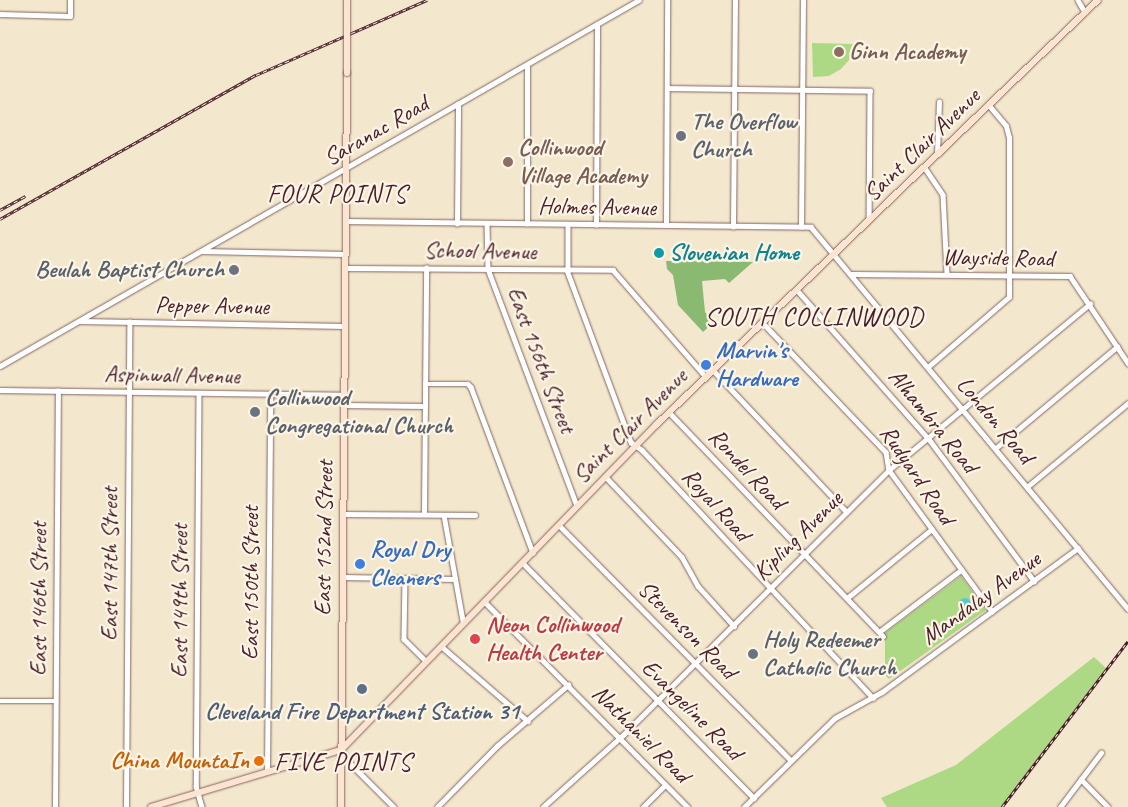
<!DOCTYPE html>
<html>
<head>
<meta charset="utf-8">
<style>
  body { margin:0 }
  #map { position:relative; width:1128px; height:807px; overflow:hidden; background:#f3e8cd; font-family:Caveat,sans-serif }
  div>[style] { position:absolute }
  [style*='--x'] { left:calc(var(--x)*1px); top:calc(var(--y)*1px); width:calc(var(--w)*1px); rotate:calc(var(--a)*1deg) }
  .green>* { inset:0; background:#add985 }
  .forest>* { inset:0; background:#8ab972 }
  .water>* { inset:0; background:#5ac6d3 }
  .round { border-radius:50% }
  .roads { filter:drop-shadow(0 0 1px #856564) drop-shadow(0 0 1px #856564) }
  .street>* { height:4.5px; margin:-2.25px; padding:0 2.25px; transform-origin:2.25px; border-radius:2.25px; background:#fff }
  .secondary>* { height:6px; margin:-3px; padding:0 3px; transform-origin:3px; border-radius:3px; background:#fde4d1 }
  .rail>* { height:3px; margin-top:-1.5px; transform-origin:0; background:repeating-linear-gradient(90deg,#fcf5e5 0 4px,#4a1f2b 0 8px); box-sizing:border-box; border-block:1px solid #4a1f2b }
  .bridges { filter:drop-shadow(0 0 1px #856564) drop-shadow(0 0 1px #856564) }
  .secondary-bridge>* { height:6px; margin:-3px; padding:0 3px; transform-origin:3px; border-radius:3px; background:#fde4d1 }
  .dots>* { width:14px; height:14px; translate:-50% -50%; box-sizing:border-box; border:2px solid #fcf5e5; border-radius:50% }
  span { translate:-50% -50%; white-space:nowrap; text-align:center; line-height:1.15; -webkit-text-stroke:4.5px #fcf5e5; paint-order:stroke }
  .education-label { font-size:24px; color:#785e54; font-weight:700 }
  .left { translate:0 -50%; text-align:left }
  .worship-label { font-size:24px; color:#5b616d; font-weight:700 }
  .right { translate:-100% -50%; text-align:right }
  .street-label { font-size:24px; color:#4a1f2b }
  .culture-label { font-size:24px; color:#0d838f; font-weight:700 }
  .shop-label { font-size:24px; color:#366cbe; font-weight:700 }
  .health-label { font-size:24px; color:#be3a42; font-weight:700 }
  .service-label { font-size:24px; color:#4e5e75; font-weight:700 }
  .food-label { font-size:24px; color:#c56008; font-weight:700 }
  .neighbourhood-label { font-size:25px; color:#4a1f2b; letter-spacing:1px }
  .quarter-label { font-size:26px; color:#4a1f2b; letter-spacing:1px }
</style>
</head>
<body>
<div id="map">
  <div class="green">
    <div style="clip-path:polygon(812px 43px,853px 44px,849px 60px,841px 69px,829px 76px,813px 77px)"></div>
    <div style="clip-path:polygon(961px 576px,986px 610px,889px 679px,885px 675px,885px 633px)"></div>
    <div style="clip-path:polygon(1094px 657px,1107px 669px,1002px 807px,887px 807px,881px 798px,956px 765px)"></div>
  </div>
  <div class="forest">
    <div style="clip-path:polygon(666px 261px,753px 262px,729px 283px,725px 279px,702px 281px,705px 312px,713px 323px,703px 332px,678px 305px,673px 275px,667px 269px)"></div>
  </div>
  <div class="water">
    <div class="round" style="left:959px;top:598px;width:12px;height:12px"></div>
  </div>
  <div class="roads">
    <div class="street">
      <div style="--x:1078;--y:0;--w:14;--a:60"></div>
      <div style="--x:0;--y:14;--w:70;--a:1.6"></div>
      <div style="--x:70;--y:16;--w:16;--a:-90"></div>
      <div style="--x:667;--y:88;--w:203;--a:0.8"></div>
      <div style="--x:870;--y:91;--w:129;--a:90.4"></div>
      <div style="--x:937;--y:154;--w:52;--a:-87.8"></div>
      <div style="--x:925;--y:168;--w:32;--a:56"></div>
      <div style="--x:943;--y:195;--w:79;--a:87.1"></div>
      <div style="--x:346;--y:221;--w:465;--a:0.7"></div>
      <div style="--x:811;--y:227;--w:496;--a:50.3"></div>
      <div style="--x:457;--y:224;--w:120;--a:-89.5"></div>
      <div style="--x:487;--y:224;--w:45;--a:88.7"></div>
      <div style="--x:488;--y:269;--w:253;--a:69.4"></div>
      <div style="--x:527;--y:224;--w:159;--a:-90"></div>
      <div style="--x:568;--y:224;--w:46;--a:90"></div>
      <div style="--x:596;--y:225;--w:200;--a:-89.7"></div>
      <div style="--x:666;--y:225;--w:225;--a:-89.7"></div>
      <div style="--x:733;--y:227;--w:227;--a:-89.5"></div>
      <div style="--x:801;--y:227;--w:227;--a:-89.5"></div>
      <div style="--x:202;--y:251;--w:143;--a:1.2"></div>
      <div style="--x:345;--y:268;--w:268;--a:0.4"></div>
      <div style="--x:613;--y:270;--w:142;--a:49"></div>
      <div style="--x:567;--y:270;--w:184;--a:69.6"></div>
      <div style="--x:631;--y:442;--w:14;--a:36"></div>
      <div style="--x:642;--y:450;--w:339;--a:47"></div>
      <div style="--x:852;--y:274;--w:218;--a:0.5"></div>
      <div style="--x:1070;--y:276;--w:105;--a:56.3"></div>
      <div style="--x:797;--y:290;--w:199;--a:48.5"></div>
      <div style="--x:929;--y:439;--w:177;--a:53.5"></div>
      <div style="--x:81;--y:321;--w:264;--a:1.1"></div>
      <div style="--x:763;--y:323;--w:178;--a:46.4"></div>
      <div style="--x:886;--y:452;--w:18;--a:81"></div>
      <div style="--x:889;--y:470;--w:175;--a:53.9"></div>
      <div style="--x:0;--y:366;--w:736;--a:-29.8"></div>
      <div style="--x:928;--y:367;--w:107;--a:-40.8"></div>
      <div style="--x:1009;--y:297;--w:159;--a:-90"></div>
      <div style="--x:1009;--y:138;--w:12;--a:-104"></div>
      <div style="--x:1006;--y:126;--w:26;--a:-130"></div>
      <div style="--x:713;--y:370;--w:195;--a:46.7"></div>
      <div style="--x:425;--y:384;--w:43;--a:0"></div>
      <div style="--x:468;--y:384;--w:4;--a:45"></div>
      <div style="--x:471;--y:387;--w:177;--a:69.5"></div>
      <div style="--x:0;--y:390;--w:344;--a:0.8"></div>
      <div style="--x:199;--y:394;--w:392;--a:90.4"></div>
      <div style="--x:196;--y:786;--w:22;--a:74"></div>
      <div style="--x:344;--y:405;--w:81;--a:0.7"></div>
      <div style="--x:669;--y:412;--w:310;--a:46.3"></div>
      <div style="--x:996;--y:448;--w:158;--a:-39.9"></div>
      <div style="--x:606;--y:477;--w:110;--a:46.5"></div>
      <div style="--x:682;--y:557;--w:33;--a:61"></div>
      <div style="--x:698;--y:586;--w:54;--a:48"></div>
      <div style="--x:1027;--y:487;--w:131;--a:-39.7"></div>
      <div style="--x:343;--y:514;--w:132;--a:0.4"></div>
      <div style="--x:424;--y:514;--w:246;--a:-89.5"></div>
      <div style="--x:444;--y:515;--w:108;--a:79.8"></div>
      <div style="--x:559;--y:525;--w:330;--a:45.4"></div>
      <div style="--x:522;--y:562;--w:331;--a:45.5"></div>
      <div style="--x:342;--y:577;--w:113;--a:1"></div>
      <div style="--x:405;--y:579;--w:60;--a:91"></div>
      <div style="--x:404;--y:639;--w:31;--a:45"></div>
      <div style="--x:847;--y:598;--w:109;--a:-39.1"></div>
      <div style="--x:484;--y:601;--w:290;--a:45.3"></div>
      <div style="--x:879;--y:632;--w:103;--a:-37.1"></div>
      <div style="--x:441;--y:646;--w:115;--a:40.8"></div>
      <div style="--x:0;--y:701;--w:56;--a:0"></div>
      <div style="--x:342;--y:751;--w:16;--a:55"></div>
      <div style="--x:351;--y:764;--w:61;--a:45"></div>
      <div style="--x:267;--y:772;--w:378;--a:-89.5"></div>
      <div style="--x:1081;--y:779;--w:39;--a:46"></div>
      <div style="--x:55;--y:807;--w:416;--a:-89.6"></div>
      <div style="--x:126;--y:807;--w:485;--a:-89.6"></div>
      <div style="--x:437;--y:807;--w:86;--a:-45.5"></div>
      <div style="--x:497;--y:746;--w:94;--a:-40.7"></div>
      <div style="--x:543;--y:807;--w:108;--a:-42"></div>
      <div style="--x:623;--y:735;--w:375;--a:-44.9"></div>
      <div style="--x:889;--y:470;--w:261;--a:-39.6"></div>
      <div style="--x:643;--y:807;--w:31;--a:-45"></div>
      <div style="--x:744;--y:807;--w:127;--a:-44.4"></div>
      <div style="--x:835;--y:718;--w:54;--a:-29"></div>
      <div style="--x:882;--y:692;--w:243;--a:-36.3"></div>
      <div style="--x:1060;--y:807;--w:68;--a:-52.8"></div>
    </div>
    <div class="secondary">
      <div style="--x:151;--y:807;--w:198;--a:-16.7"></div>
      <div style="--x:341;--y:750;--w:453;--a:-45.9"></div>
      <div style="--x:656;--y:425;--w:613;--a:-43.88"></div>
      <div style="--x:341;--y:807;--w:734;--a:-89.53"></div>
    </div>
  </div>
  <div class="rail">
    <div style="--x:0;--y:210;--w:29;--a:-29"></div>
    <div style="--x:0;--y:219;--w:294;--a:-29.4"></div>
    <div style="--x:256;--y:75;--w:187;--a:-23.7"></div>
    <div style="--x:1002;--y:807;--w:208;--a:-52.8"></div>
  </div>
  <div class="bridges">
    <div class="secondary-bridge">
      <div style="--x:347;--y:73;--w:73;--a:-90"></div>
    </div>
  </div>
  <div class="dots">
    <div style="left:839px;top:52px;background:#8d6e63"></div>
    <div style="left:681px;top:136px;background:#6b7280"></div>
    <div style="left:508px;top:162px;background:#8d6e63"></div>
    <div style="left:659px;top:253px;background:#0f9aa8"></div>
    <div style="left:234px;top:270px;background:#6b7280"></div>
    <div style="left:706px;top:365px;background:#3f7fe0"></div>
    <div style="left:255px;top:412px;background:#6b7280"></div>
    <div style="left:360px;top:564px;background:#3f7fe0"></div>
    <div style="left:475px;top:639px;background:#e0444e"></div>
    <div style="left:753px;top:654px;background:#6b7280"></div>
    <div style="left:362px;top:689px;background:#5c6f8a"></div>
    <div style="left:259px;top:761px;background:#e8710a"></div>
  </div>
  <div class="education-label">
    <span class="left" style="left:849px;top:52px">Ginn Academy</span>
    <span class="left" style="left:518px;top:162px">Collinwood<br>Village Academy</span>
  </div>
  <div class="worship-label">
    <span class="left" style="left:691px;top:136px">The Overflow<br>Church</span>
    <span class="right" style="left:224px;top:270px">Beulah Baptist Church</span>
    <span class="left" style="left:265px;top:412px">Collinwood<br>Congregational Church</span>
    <span class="left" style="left:763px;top:654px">Holy Redeemer<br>Catholic Church</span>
  </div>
  <div class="street-label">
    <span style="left:376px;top:131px;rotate:-30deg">Saranac Road</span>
    <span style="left:922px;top:145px;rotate:-44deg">Saint Clair Avenue</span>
    <span style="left:597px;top:207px;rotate:1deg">Holmes Avenue</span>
    <span style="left:480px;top:251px;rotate:1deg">School Avenue</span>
    <span style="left:998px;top:258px;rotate:1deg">Wayside Road</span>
    <span style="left:212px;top:306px;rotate:1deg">Pepper Avenue</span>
    <span style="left:541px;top:360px;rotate:69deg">East 156th Street</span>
    <span style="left:172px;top:375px;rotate:1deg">Aspinwall Avenue</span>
    <span style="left:995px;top:420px;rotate:50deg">London Road</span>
    <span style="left:933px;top:421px;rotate:51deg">Alhambra Road</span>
    <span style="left:630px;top:426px;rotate:-45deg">Saint Clair Avenue</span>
    <span style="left:747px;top:469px;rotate:47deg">Rondel Road</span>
    <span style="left:917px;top:475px;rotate:56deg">Rudyard Road</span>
    <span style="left:716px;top:505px;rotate:48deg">Royal Road</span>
    <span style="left:798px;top:536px;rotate:-45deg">Kipling Avenue</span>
    <span style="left:324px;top:538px;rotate:-89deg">East 152nd Street</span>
    <span style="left:110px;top:564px;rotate:-90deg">East 147th Street</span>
    <span style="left:251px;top:583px;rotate:-90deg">East 150th Street</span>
    <span style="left:981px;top:598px;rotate:-36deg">Mandalay Avenue</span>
    <span style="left:39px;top:599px;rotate:-90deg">East 146th Street</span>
    <span style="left:180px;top:601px;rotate:-90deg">East 149th Street</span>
    <span style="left:687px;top:630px;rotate:45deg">Stevenson Road</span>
    <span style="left:692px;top:710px;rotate:45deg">Evangeline Road</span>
    <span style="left:641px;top:734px;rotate:45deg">Nathaniel Road</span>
  </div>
  <div class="culture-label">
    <span class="left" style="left:669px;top:253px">Slovenian Home</span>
  </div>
  <div class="shop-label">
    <span class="left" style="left:716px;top:365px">Marvin's<br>Hardware</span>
    <span class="left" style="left:370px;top:564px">Royal Dry<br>Cleaners</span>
  </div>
  <div class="health-label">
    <span class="left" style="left:486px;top:639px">Neon Collinwood<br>Health Center</span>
  </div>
  <div class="service-label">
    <span style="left:362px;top:712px">Cleveland Fire Department Station 31</span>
  </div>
  <div class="food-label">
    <span class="right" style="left:249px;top:761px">China MountaIn</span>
  </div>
  <div class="neighbourhood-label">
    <span style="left:337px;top:194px">FOUR POINTS</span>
    <span style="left:343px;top:762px">FIVE POINTS</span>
  </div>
  <div class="quarter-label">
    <span style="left:814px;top:317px">SOUTH COLLINWOOD</span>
  </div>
</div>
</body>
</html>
